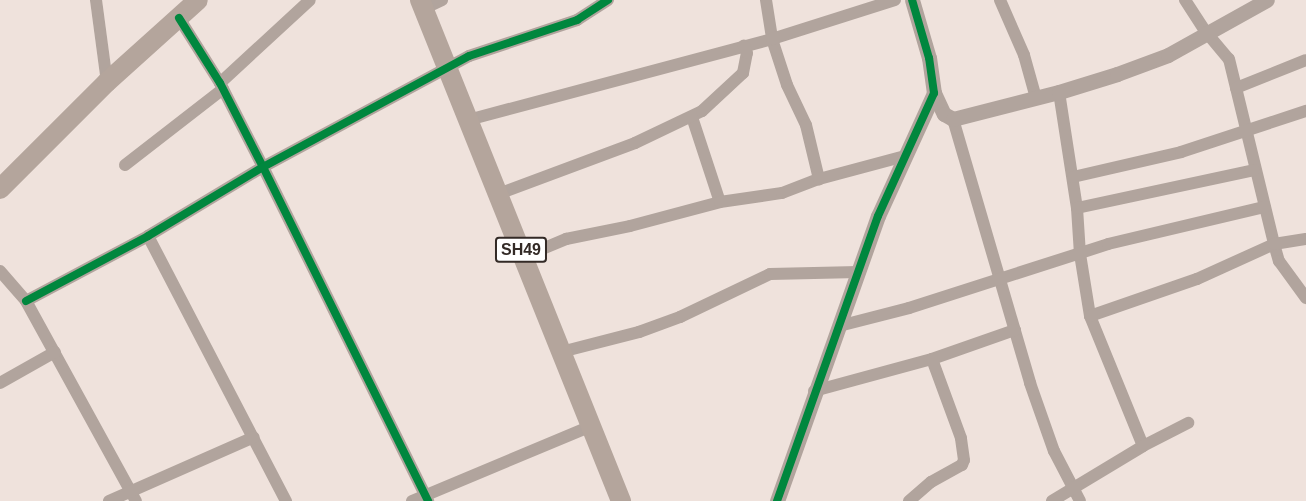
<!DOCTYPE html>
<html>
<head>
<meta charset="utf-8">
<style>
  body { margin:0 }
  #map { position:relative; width:1306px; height:501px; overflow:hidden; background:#efe2dc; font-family:Helvetica,sans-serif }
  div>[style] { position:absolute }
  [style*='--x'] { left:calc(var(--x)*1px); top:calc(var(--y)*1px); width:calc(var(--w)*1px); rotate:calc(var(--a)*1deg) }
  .minor>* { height:12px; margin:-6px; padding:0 6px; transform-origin:6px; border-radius:6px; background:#b1a49d }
  .tertiary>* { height:15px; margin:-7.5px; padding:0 7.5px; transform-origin:7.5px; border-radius:7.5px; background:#b1a49d }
  .primary>* { height:20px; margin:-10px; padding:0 10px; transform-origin:10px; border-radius:10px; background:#b4a59c }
  .cycleway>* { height:8px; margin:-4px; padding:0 4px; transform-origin:4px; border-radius:4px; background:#00873e }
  span { translate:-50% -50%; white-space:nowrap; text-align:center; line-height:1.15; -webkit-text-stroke:6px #fff; paint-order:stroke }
  .shield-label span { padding:2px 4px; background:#fff; border:2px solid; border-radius:4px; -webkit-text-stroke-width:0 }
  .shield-label { font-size:16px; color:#332a26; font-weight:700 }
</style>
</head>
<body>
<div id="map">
  <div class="minor">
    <div style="--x:96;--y:0;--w:83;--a:82.4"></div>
    <div style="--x:766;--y:0;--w:39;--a:81"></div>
    <div style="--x:772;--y:39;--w:48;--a:71.9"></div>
    <div style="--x:787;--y:85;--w:44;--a:64.6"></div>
    <div style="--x:806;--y:125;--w:56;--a:76.5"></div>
    <div style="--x:1000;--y:0;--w:60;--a:66.4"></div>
    <div style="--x:1024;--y:55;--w:45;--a:74.4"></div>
    <div style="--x:1185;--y:0;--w:38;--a:57"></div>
    <div style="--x:1206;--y:32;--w:35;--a:50"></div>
    <div style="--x:1229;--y:59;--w:190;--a:76.3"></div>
    <div style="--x:1274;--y:244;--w:18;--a:74"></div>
    <div style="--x:1279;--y:261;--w:46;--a:53.9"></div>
    <div style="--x:423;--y:9;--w:21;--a:-25"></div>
    <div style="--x:179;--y:18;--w:77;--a:57.8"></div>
    <div style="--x:220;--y:83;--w:94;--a:62.9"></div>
    <div style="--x:263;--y:167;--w:373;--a:63.7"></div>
    <div style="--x:220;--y:83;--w:122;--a:-42.7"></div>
    <div style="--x:1236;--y:88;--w:75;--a:-21.8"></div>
    <div style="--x:1059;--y:92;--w:117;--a:81.2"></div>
    <div style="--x:1077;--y:208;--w:46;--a:86.3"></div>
    <div style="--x:1080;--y:254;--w:63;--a:80.8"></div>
    <div style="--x:1090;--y:316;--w:140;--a:67.8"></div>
    <div style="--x:692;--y:117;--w:89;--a:71.8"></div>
    <div style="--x:953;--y:119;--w:275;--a:73.7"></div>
    <div style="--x:1030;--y:383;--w:72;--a:70.6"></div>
    <div style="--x:1054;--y:451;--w:56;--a:62.5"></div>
    <div style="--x:468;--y:120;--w:315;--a:-14.9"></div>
    <div style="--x:772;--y:39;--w:129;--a:-17.6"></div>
    <div style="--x:125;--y:165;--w:124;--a:-37.8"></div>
    <div style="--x:1073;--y:177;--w:111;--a:-13"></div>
    <div style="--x:1181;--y:152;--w:132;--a:-18.2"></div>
    <div style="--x:498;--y:194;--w:146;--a:-20.4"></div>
    <div style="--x:635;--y:143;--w:74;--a:-25.5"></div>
    <div style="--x:702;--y:111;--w:56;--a:-42.8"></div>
    <div style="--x:743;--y:73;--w:20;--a:-79"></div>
    <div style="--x:747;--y:53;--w:8;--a:-113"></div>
    <div style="--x:1077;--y:208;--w:181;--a:-12.1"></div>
    <div style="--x:148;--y:236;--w:299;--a:62.5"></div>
    <div style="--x:523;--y:257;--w:47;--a:-22.7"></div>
    <div style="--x:566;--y:239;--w:65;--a:-11.5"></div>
    <div style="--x:630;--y:226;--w:93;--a:-14.9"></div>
    <div style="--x:720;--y:202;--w:63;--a:-8.3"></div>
    <div style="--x:782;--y:193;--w:40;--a:-21"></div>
    <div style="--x:819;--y:179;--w:89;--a:-15"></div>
    <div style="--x:0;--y:271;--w:40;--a:49"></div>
    <div style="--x:26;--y:301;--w:228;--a:61.2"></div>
    <div style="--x:26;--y:301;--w:138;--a:-28"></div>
    <div style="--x:148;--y:236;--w:134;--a:-31"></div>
    <div style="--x:263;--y:167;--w:234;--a:-28.3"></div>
    <div style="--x:469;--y:56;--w:114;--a:-18.4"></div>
    <div style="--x:577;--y:20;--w:37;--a:-33"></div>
    <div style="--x:1090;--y:316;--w:113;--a:-19.1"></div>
    <div style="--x:1197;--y:279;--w:85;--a:-24.4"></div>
    <div style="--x:1274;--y:244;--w:32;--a:-9"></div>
    <div style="--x:839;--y:326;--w:72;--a:-14.4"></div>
    <div style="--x:909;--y:308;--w:209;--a:-17.8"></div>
    <div style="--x:1108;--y:244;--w:161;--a:-13.3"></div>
    <div style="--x:561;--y:352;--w:81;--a:-14.4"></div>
    <div style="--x:639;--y:332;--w:44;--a:-20.1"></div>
    <div style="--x:680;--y:317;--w:100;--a:-25.5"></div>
    <div style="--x:770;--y:274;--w:88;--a:-1.3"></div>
    <div style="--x:0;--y:383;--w:63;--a:-29.4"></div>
    <div style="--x:814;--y:391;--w:122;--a:-15.2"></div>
    <div style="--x:932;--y:359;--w:88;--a:-19.3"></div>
    <div style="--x:109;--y:501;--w:158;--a:-23.8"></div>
    <div style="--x:412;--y:501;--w:194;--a:-22.7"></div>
    <div style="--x:909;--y:501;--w:29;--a:-41"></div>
    <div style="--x:931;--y:482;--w:35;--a:-29"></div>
    <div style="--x:962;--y:465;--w:5;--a:-68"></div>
    <div style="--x:964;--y:460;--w:22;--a:-98"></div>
    <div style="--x:961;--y:438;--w:84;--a:-110.2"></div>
    <div style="--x:1052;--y:501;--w:106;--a:-31.1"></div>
    <div style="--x:1143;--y:446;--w:51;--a:-27.1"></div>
  </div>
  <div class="tertiary">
    <div style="--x:934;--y:93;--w:23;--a:65"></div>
    <div style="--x:944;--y:114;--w:10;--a:29"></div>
    <div style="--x:953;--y:119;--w:109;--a:-14.3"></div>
    <div style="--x:1059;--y:92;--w:61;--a:-17.2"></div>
    <div style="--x:1117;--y:74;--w:54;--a:-20.4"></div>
    <div style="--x:1168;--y:55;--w:113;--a:-29.1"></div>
    <div style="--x:777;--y:501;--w:302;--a:-70.5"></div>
    <div style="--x:878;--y:216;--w:135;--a:-65.5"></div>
    <div style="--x:934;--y:93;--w:35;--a:-98"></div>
    <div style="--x:929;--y:58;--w:60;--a:-106.3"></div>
  </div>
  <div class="primary">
    <div style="--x:420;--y:0;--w:540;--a:68.14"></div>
    <div style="--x:0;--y:189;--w:151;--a:-45"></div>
    <div style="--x:107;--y:82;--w:122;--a:-42"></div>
  </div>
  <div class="cycleway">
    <div style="--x:179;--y:18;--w:77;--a:57.8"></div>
    <div style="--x:220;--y:83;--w:94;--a:62.9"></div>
    <div style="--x:263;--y:167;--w:373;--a:63.7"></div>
    <div style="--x:26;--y:301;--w:138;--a:-28"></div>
    <div style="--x:148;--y:236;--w:134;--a:-31"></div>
    <div style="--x:263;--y:167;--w:234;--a:-28.3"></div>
    <div style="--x:469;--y:56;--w:114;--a:-18.4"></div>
    <div style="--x:577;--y:20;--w:37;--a:-33"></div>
    <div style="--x:777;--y:501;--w:302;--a:-70.5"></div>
    <div style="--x:878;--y:216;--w:135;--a:-65.5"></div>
    <div style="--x:934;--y:93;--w:35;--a:-98"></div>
    <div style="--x:929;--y:58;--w:60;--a:-106.3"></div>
  </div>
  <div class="shield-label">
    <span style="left:521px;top:250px">SH49</span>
  </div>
</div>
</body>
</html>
